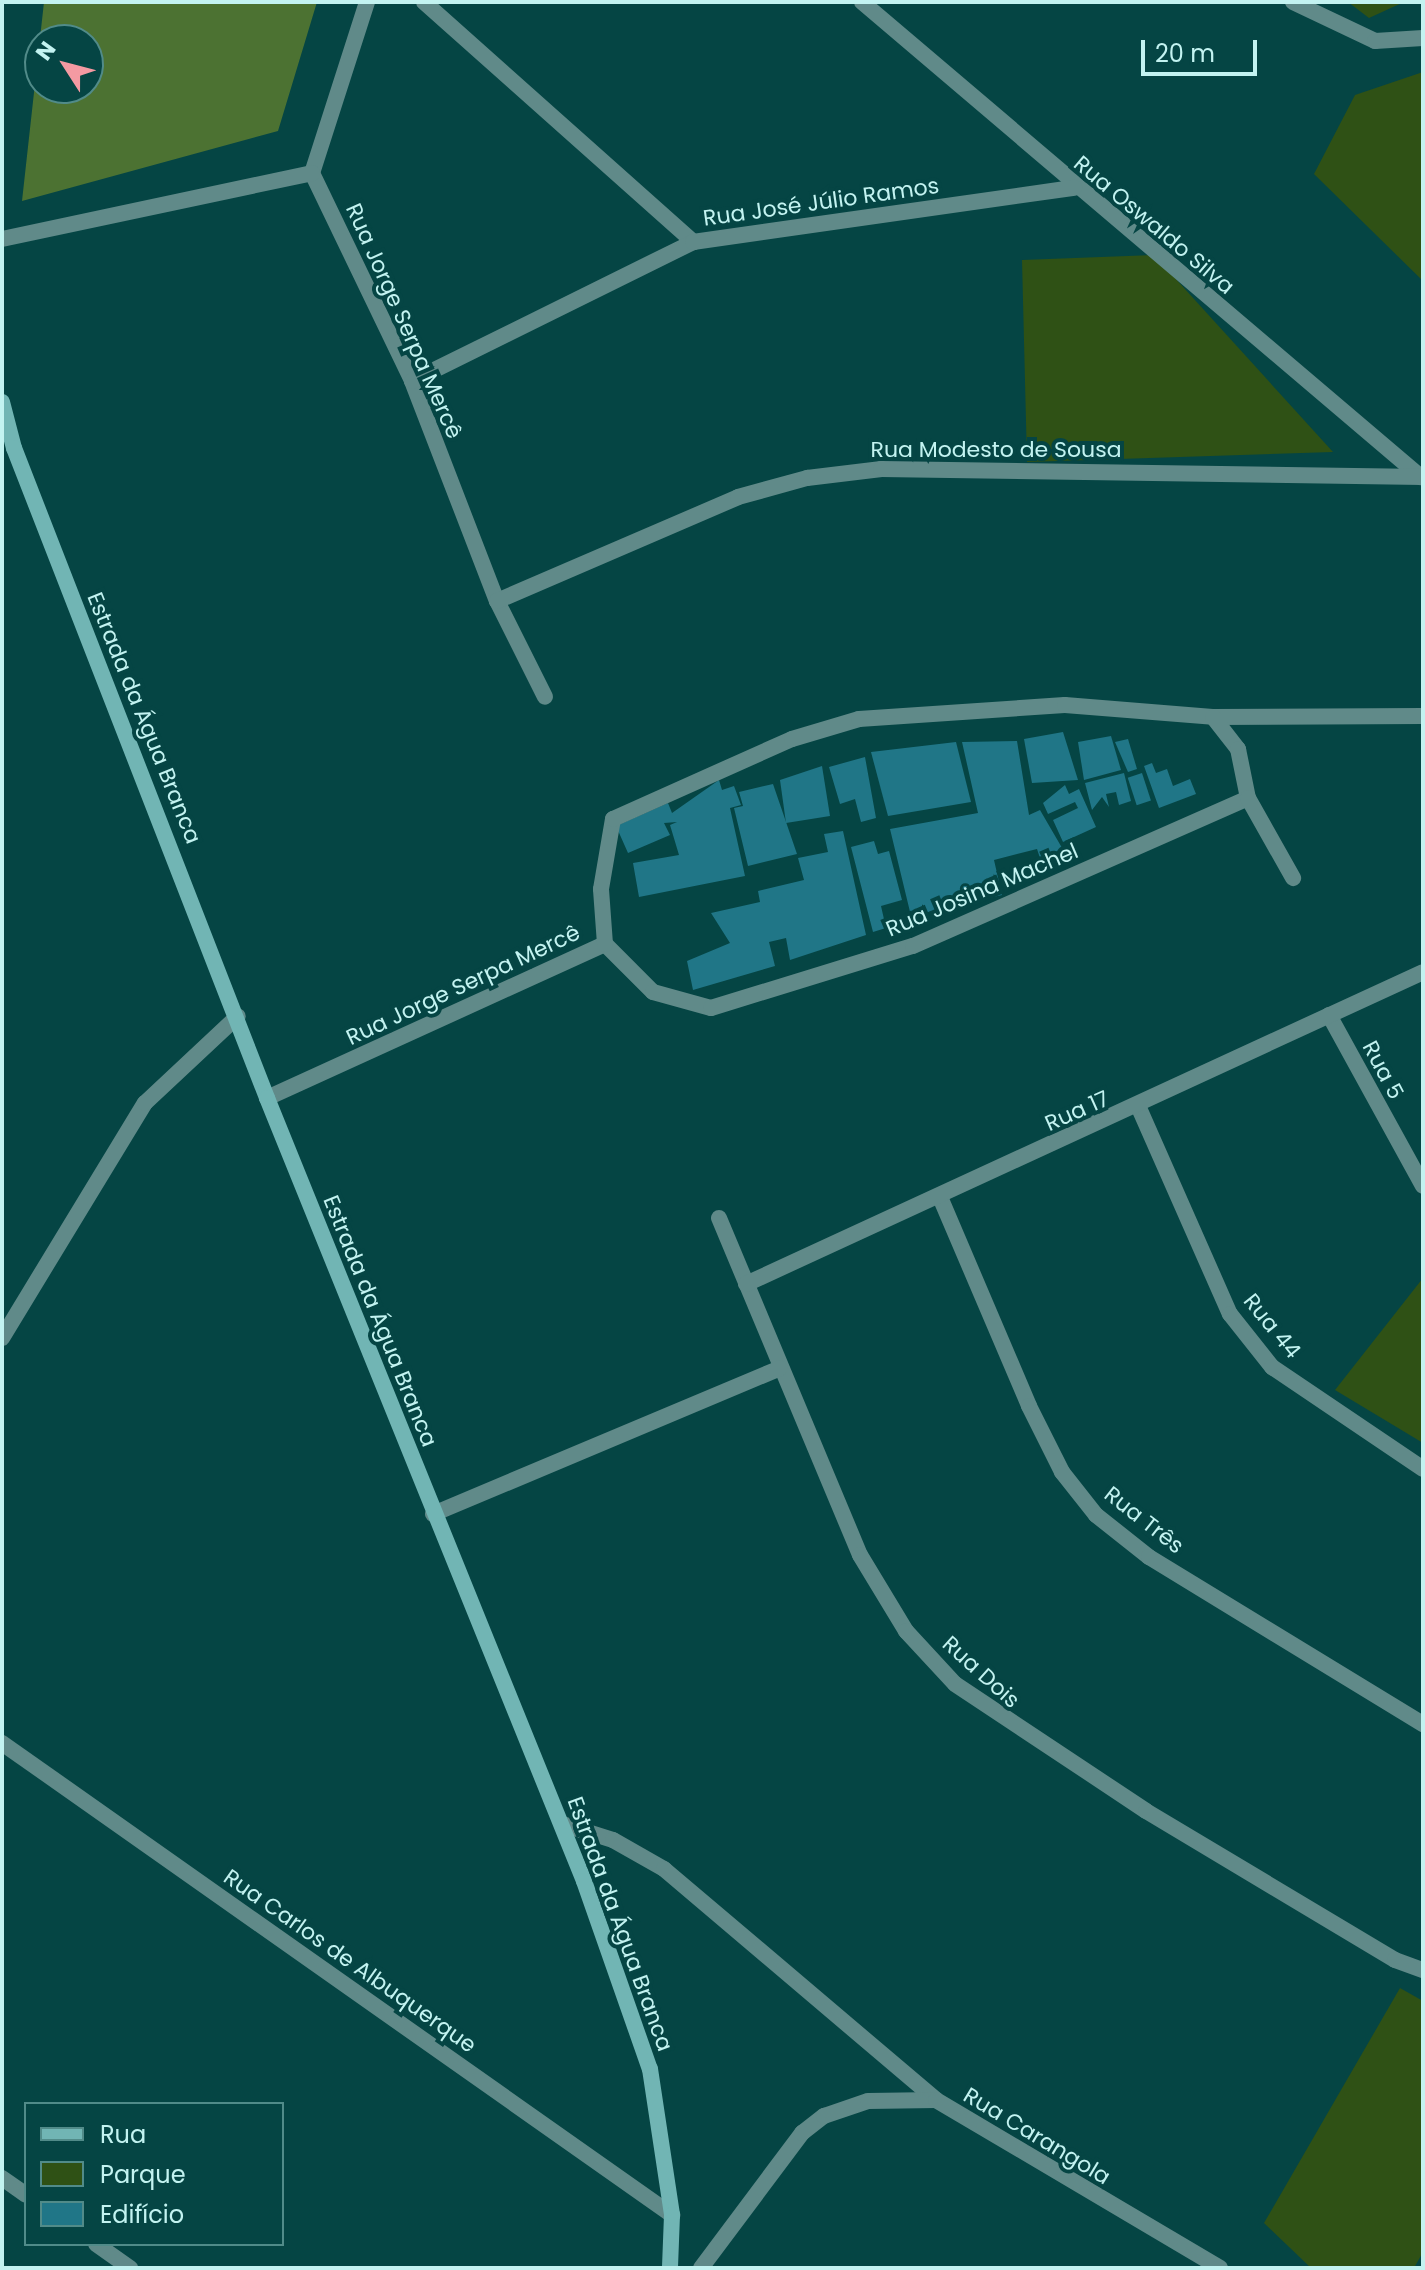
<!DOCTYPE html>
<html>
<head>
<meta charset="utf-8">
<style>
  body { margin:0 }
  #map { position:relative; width:1425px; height:2270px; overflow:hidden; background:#054544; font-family:Poppins,sans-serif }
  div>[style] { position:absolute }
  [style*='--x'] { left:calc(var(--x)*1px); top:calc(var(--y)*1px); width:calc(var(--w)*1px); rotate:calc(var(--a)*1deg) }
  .green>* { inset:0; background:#2f5115 }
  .forest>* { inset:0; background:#4c7232 }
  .building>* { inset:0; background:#207687; transform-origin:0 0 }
  .minor>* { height:16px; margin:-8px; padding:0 8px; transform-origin:8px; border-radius:8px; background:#608a89 }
  .tertiary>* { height:16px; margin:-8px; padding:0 8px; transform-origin:8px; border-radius:8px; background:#608a89 }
  .secondary>* { height:16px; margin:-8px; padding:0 8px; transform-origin:8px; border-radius:8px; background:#71b5b4 }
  span { translate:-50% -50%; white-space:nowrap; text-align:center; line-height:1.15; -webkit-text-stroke:8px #054544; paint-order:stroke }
  .street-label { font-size:22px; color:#c3f3f1 }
  .frame { position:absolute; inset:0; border:4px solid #c3f3f1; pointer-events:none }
  .legend { position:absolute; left:24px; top:2102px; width:260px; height:144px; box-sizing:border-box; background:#054544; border:2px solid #518b89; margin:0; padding:10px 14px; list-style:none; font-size:24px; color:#c3f3f1 }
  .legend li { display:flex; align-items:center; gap:16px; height:40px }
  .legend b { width:40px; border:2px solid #518b89 }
  .north { position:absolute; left:24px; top:24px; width:80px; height:80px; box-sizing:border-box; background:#054544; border:2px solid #518b89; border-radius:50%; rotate:306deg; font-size:22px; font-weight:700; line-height:32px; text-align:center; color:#c3f3f1 }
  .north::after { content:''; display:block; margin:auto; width:28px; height:36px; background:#f49aa2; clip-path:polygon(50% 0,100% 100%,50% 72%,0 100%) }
  .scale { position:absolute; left:1141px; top:40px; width:116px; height:36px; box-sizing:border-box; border:4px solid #c3f3f1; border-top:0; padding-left:10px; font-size:24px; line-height:28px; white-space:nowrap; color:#c3f3f1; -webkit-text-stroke:6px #054544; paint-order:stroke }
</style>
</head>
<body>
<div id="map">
  <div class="green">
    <div style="clip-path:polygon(1348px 2px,1404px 2px,1369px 18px)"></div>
    <div style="clip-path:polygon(1423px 72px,1423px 281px,1314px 174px,1355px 95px)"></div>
    <div style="clip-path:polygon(1154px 255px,1333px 452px,1027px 462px,1022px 260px)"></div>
    <div style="clip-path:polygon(1423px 1278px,1423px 1443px,1335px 1390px)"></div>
    <div style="clip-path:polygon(1400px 1988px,1423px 2001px,1423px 2252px,1414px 2268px,1311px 2268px,1264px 2223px)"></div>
  </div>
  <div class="forest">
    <div style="clip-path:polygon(evenodd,44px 2px,317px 2px,278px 131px,22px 201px,44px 2px,40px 40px,88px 40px,88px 88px,40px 88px,40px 40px)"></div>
  </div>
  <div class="building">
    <div style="clip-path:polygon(1063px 732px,1078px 780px,1032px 783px,1024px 739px)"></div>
    <div style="clip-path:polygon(1111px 736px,1121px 770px,1084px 780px,1078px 742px)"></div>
    <div style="clip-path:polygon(1128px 739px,1137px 769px,1128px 772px,1115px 742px)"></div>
    <div style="clip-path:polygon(1017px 741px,1029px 815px,1040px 810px,1065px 853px,1042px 864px,1037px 849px,994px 860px,1002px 895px,911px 916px,890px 829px,978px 813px,962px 742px)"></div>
    <div style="clip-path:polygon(956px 742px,971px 802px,888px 816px,871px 752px)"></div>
    <div style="clip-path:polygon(865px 757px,876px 818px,861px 822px,855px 799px,840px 804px,829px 767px)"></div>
    <div style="clip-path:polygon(1152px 763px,1156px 773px,1167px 769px,1173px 786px,1190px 779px,1196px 794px,1159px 808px,1144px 766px)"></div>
    <div style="clip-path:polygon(822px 766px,830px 816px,786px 823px,780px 780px)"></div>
    <div style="clip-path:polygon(1124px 773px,1131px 801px,1119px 805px,1116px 792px,1106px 794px,1109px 807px,1102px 797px,1092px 810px,1085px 783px)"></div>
    <div style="left:1142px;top:773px;width:29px;height:15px;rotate:72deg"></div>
    <div style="clip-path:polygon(719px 780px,722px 790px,734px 786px,741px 805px,730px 808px,745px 876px,639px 897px,633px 863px,679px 855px,670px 825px,677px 822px,664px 823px,670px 835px,628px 853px,616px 826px,668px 803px,672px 813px)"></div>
    <div style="clip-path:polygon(773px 784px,797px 854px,748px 866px,734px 808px,743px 806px,739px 792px)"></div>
    <div style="clip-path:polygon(1065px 785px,1069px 794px,1079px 789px,1096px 827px,1063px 842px,1053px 820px,1078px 808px,1075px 802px,1048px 814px,1043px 803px)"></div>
    <div style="clip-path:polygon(843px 831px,866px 935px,790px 960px,786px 938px,769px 942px,775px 966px,693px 990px,687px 961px,730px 943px,711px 913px,760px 902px,758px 891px,804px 880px,798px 858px,828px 852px,824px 834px)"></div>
    <div style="clip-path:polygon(874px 841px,878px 854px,889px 851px,902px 900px,881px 906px,886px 928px,873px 932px,851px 847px)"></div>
  </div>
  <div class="minor">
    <div style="--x:367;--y:2;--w:180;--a:107.8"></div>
    <div style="--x:312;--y:173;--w:231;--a:64.3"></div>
    <div style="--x:412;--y:381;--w:236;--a:68.9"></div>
    <div style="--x:497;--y:601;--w:107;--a:63.4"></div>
    <div style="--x:424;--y:2;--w:361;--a:41.7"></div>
    <div style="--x:862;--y:2;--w:734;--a:40.36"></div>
    <div style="--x:1293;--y:2;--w:91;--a:25.4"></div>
    <div style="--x:1375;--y:41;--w:48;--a:-3.6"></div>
    <div style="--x:2;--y:239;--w:317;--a:-12"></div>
    <div style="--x:412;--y:381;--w:313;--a:-26.3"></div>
    <div style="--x:693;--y:242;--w:385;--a:-8.1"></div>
    <div style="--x:497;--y:601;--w:262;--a:-23.3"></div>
    <div style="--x:738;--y:497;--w:72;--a:-15.4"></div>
    <div style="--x:807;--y:478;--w:75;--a:-6.9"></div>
    <div style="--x:881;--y:469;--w:542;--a:0.85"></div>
    <div style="--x:1213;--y:717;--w:210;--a:-0.3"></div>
    <div style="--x:605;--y:944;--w:68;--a:45"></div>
    <div style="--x:653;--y:992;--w:60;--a:15.4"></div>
    <div style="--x:711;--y:1008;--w:211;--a:-17.1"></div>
    <div style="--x:913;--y:946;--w:366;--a:-23.8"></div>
    <div style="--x:1329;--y:1015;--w:195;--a:61.2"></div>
    <div style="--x:267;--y:1098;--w:371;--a:-24.5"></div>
    <div style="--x:605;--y:944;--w:55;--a:-94.2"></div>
    <div style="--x:601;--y:889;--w:71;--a:-80.3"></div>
    <div style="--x:613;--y:819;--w:196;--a:-24.1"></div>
    <div style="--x:792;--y:739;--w:70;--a:-16.6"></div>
    <div style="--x:859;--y:719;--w:206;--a:-3.9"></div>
    <div style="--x:1065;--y:705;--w:148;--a:4.6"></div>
    <div style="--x:1213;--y:717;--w:41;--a:52"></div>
    <div style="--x:1238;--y:749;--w:50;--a:78.5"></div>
    <div style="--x:1248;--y:798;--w:92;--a:60.6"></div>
    <div style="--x:1139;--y:1108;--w:225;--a:66.2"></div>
    <div style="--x:1230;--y:1314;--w:68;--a:51.6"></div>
    <div style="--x:1272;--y:1367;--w:182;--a:34"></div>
    <div style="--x:940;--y:1197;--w:227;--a:66.9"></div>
    <div style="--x:1029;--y:1406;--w:74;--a:63.4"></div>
    <div style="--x:1062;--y:1472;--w:55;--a:51.7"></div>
    <div style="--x:1096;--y:1515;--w:68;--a:38.4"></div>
    <div style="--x:1149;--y:1557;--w:321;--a:31.4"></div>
    <div style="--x:719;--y:1218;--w:365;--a:67.3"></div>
    <div style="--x:860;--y:1555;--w:89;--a:58.8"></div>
    <div style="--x:906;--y:1631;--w:72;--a:47.2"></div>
    <div style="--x:955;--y:1684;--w:229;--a:33.6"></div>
    <div style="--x:1146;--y:1811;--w:290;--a:30.9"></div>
    <div style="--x:1395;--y:1960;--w:30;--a:20"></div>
    <div style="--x:746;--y:1284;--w:745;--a:-24.74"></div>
    <div style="--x:2;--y:1338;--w:275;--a:-58.7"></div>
    <div style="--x:145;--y:1103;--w:127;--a:-43.1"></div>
    <div style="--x:433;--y:1514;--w:376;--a:-22.8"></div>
    <div style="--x:2;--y:1743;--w:820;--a:35.16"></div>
    <div style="--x:562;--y:1824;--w:53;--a:17.4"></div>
    <div style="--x:613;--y:1840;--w:59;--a:29.6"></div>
    <div style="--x:664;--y:1869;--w:357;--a:40.3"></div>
    <div style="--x:2;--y:2178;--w:29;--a:35"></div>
    <div style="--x:96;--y:2244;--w:42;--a:35.2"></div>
  </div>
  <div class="tertiary">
    <div style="--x:701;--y:2268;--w:169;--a:-53.2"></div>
    <div style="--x:802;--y:2133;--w:28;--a:-38"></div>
    <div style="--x:824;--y:2116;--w:46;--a:-18.8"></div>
    <div style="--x:868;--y:2101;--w:68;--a:-0.8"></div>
    <div style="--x:936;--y:2100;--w:330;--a:30.6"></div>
  </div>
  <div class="secondary">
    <div style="--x:2;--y:402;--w:48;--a:75.4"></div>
    <div style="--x:14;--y:448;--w:698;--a:68.73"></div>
    <div style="--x:267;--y:1098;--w:845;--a:67.96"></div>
    <div style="--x:584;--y:1881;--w:199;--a:70.7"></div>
    <div style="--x:650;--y:2069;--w:148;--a:81.4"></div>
    <div style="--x:672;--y:2215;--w:53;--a:92.2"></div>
  </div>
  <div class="street-label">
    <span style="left:821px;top:202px;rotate:-8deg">Rua José Júlio Ramos</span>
    <span style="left:1154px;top:225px;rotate:40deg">Rua Oswaldo Silva</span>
    <span style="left:404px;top:321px;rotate:66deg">Rua Jorge Serpa Mercê</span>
    <span style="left:996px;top:450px">Rua Modesto de Sousa</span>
    <span style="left:144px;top:718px;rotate:68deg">Estrada da Água Branca</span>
    <span style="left:982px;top:890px;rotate:-23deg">Rua Josina Machel</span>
    <span style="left:463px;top:985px;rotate:-25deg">Rua Jorge Serpa Mercê</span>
    <span style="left:1383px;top:1070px;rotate:62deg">Rua 5</span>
    <span style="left:1077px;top:1111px;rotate:-24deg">Rua 17</span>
    <span style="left:380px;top:1321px;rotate:68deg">Estrada da Água Branca</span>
    <span style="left:1272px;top:1326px;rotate:51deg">Rua 44</span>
    <span style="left:1144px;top:1520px;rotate:38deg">Rua Três</span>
    <span style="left:981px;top:1672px;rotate:42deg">Rua Dois</span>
    <span style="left:620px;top:1924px;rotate:70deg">Estrada da Água Branca</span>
    <span style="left:350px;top:1961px;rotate:35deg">Rua Carlos de Albuquerque</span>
    <span style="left:1037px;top:2136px;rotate:31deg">Rua Carangola</span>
  </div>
  <div class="frame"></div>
  <ul class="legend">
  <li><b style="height:10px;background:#71b5b4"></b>Rua</li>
  <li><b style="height:22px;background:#2f5115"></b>Parque</li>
  <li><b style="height:22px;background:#207687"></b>Edifício</li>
  </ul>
  <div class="north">N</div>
  <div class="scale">20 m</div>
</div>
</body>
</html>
